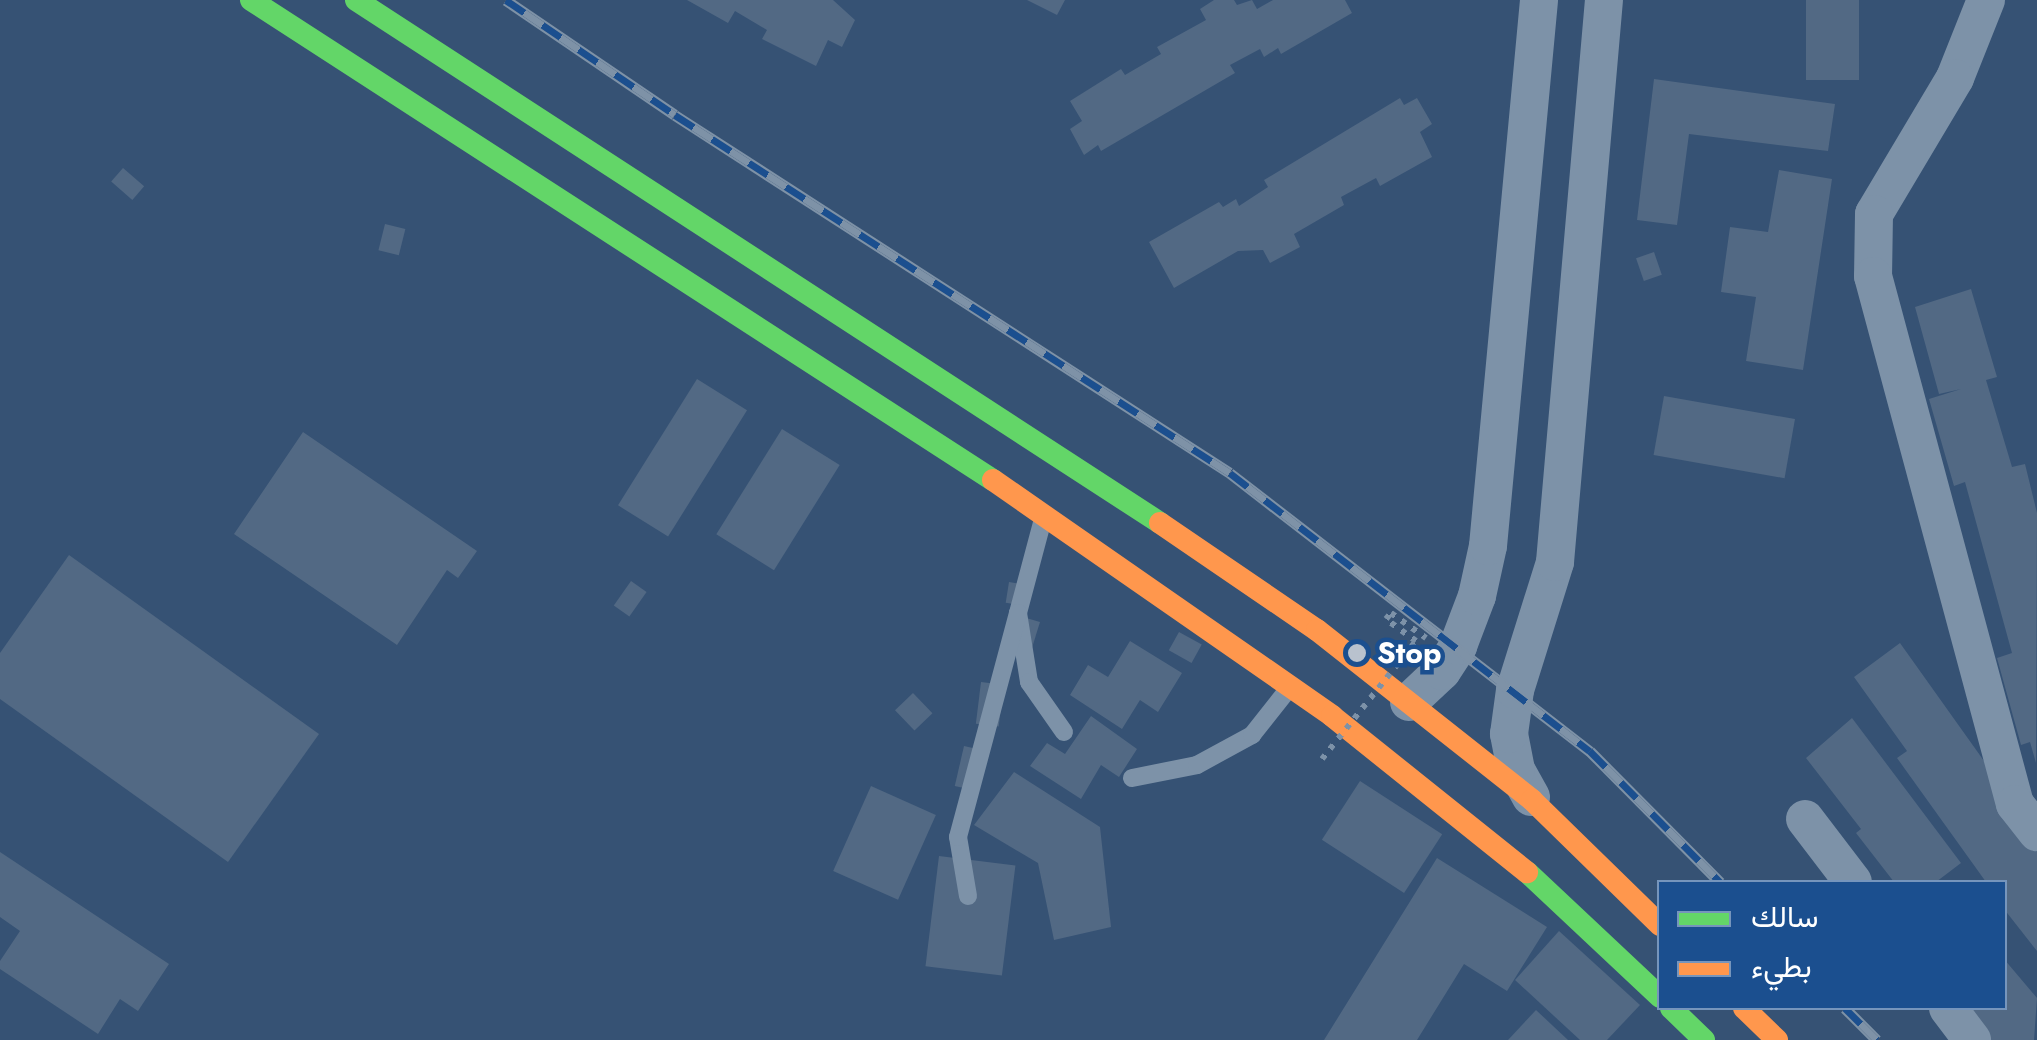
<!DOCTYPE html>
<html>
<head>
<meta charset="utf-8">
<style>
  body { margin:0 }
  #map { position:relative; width:2037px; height:1040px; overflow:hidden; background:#365274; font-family:Jost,Vazirmatn,sans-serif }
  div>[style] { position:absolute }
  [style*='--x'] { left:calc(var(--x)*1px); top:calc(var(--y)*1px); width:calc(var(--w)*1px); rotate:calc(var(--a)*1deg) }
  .building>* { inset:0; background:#526984; transform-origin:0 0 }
  .path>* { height:6px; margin-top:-3px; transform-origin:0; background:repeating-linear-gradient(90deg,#7d92a8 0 5px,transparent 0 13px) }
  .lane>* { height:18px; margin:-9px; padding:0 9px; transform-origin:9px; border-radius:9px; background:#7d92a8 }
  .street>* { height:38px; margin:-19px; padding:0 19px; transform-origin:19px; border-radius:19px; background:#7d92a8 }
  .fast>* { height:22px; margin:-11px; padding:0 11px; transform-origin:11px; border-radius:11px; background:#63d668 }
  .slow>* { height:22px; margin:-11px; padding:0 11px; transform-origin:11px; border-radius:11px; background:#ff974d }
  .rail>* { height:11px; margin-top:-5.5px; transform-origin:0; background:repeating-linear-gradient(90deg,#1b4f8f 0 22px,#7e92a7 0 44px); box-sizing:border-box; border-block:2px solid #7e92a7 }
  .path-bridge>* { height:6px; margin-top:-3px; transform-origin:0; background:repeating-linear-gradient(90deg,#7d92a8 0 5px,transparent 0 13px) }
  .dots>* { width:28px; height:28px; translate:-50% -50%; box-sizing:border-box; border:5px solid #1b4f8f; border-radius:50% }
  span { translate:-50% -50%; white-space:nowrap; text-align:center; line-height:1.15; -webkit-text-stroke:9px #1b4f8f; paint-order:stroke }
  .poi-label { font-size:30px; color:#fff; font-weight:700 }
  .left { translate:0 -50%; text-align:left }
  .legend { position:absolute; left:1657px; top:880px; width:350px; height:130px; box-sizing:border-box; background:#1b4f8f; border:2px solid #7695bc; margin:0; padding:12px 18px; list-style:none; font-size:30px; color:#fff }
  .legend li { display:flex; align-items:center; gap:20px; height:50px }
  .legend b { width:50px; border:2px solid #7695bc }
</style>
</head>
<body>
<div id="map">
  <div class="building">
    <div style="clip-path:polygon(687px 0,833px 0,855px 20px,842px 47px,828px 40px,816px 66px,762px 39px,767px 30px,735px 11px,728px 23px)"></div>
    <div style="clip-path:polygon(1027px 0,1065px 0,1057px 15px)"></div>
    <div style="clip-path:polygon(1214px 0,1234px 0,1237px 5px,1252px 0,1257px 9px,1273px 0,1345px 0,1352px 13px,1281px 54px,1278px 48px,1264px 57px,1260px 49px,1230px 65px,1235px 73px,1101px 151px,1098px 145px,1084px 155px,1070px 129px,1082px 121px,1070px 101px,1121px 69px,1125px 75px,1161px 54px,1157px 47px,1206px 20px,1200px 9px)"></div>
    <div style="left:1806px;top:0;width:53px;height:80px"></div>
    <div style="clip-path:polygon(1654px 79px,1835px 104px,1828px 151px,1689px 134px,1677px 225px,1637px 220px)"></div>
    <div style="clip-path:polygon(1400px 98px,1404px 105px,1417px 98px,1432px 124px,1420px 132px,1432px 157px,1380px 186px,1376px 178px,1341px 197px,1344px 205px,1294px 234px,1300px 247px,1270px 263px,1263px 250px,1238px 251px,1174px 288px,1149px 242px,1219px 202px,1223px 207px,1236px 199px,1239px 206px,1268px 187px,1264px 180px)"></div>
    <div style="left:123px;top:168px;width:28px;height:18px;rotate:41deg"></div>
    <div style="clip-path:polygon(1779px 170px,1832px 179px,1803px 370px,1746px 361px,1756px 297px,1721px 292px,1730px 227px,1768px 232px)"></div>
    <div style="left:385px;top:224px;width:21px;height:27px;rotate:14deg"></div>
    <div style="left:1654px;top:252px;width:24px;height:19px;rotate:71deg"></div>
    <div style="clip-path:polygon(1971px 289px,1997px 377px,1986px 380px,2012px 467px,2025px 464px,2037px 513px,2036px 763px,2030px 742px,2021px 745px,1997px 658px,2012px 653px,1965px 482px,1954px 486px,1929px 399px,1961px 389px,1939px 394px,1915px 307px)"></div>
    <div style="left:697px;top:379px;width:59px;height:149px;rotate:32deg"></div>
    <div style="left:1664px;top:396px;width:133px;height:60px;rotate:10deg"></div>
    <div style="left:782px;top:429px;width:68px;height:124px;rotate:32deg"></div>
    <div style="clip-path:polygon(303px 432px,477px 551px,458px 578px,447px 570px,397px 645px,234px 534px)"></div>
    <div style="clip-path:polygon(69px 555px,319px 734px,228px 862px,0 699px,0 653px)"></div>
    <div style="left:631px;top:581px;width:19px;height:30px;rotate:35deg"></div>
    <div style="left:1009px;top:582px;width:13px;height:21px;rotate:9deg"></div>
    <div style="clip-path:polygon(1016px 615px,1040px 622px,1031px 651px)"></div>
    <div style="left:1179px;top:632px;width:26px;height:21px;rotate:29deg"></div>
    <div style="clip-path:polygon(1130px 641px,1182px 673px,1158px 712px,1140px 700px,1122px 729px,1070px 695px,1088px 665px,1108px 677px)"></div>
    <div style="clip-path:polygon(1900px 643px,2004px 789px,1996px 795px,2037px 852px,2037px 951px,2004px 909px,2004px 882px,1986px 882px,1897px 758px,1907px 751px,1854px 677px)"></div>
    <div style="left:981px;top:682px;width:23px;height:42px;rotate:7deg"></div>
    <div style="left:913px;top:693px;width:28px;height:25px;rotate:46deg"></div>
    <div style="clip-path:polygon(1091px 716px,1137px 749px,1119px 777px,1101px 765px,1081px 799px,1030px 766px,1047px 743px,1065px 754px)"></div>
    <div style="clip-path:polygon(1852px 718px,1961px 863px,1936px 882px,1894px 882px,1856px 833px,1861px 829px,1806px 758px)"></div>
    <div style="left:964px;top:746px;width:18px;height:41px;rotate:13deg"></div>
    <div style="clip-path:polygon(1014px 772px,1100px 827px,1111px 927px,1054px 940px,1038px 863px,974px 825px)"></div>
    <div style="left:1360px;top:781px;width:98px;height:70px;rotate:33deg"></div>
    <div style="left:871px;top:786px;width:71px;height:93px;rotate:24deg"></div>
    <div style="clip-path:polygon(0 852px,169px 964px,138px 1011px,120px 999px,98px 1034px,0 969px,0 961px,20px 931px,0 917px)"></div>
    <div style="left:939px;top:856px;width:77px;height:111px;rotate:7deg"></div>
    <div style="clip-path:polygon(1437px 858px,1547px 927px,1507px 991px,1464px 964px,1417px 1040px,1324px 1040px)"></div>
    <div style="clip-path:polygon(1559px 931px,1640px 1005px,1607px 1040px,1580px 1040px,1515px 980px)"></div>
    <div style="clip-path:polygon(2004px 959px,2037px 998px,2034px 1040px,1990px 1040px,1963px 1008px,2004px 1008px)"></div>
    <div style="clip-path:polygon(1536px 1010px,1568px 1040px,1508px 1040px)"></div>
  </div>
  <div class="path">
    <div style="--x:1416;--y:641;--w:37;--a:-144"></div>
    <div style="--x:1386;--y:619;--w:8;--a:-50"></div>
    <div style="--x:1391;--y:613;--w:43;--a:35.5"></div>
  </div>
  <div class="lane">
    <div style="--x:1043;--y:519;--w:97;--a:104.9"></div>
    <div style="--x:1018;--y:613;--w:70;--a:80.9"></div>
    <div style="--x:1029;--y:682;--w:61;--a:55"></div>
    <div style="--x:1132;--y:778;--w:66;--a:-11.3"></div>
    <div style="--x:1197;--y:765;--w:63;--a:-28.6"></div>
    <div style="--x:1252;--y:735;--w:55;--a:-51.7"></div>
    <div style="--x:968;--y:896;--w:60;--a:-99.6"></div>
    <div style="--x:958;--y:837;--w:232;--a:-75"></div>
  </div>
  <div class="street">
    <div style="--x:1986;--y:0;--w:84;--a:111.7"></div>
    <div style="--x:1955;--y:78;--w:158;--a:120.8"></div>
    <div style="--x:1874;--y:214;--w:62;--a:90.9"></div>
    <div style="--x:1873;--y:276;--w:547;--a:74.95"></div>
    <div style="--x:2015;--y:804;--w:36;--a:52"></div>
    <div style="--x:1409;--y:702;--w:45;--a:-43.2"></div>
    <div style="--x:1442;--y:671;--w:30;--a:-57"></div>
    <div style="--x:1458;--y:646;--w:53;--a:-69.2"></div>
    <div style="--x:1477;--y:596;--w:51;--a:-77.6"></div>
    <div style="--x:1488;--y:546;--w:548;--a:-84.66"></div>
    <div style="--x:1531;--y:797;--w:31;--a:-119"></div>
    <div style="--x:1516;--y:770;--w:37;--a:-101"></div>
    <div style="--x:1509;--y:734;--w:44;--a:-82.2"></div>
    <div style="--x:1515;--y:690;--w:134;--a:-72.6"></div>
    <div style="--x:1555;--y:562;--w:564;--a:-85.02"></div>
    <div style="--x:1805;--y:819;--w:79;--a:52.7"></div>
    <div style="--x:1948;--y:1008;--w:40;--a:53"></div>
  </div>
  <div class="fast">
    <div style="--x:251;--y:0;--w:884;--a:32.9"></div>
    <div style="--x:356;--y:0;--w:959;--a:33.04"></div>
    <div style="--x:1527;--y:872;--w:183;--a:43.2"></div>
    <div style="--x:1671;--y:1008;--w:46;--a:44.1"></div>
  </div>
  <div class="slow">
    <div style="--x:993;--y:480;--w:413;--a:34.8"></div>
    <div style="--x:1332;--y:716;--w:250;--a:38.7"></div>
    <div style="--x:1160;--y:523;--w:190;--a:34.3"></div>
    <div style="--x:1317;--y:630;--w:274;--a:38.3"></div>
    <div style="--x:1532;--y:800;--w:179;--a:44.3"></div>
    <div style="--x:1744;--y:1008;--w:46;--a:44.1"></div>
  </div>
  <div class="rail">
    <div style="--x:506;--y:0;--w:204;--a:34.2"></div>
    <div style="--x:675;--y:115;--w:660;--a:32.82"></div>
    <div style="--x:1230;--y:473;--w:455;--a:37.7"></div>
    <div style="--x:1590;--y:751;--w:185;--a:45.2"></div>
    <div style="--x:1845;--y:1008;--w:45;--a:45"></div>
  </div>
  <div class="path-bridge">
    <div style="--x:1322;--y:759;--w:151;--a:-51.5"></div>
  </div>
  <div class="dots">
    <div style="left:1357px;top:653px;background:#b9c2ce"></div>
  </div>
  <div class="poi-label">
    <span class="left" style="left:1377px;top:653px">Stop</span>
  </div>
  <ul class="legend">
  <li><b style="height:12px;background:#63d668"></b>سالك</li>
  <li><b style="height:12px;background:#ff974d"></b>بطيء</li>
  </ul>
</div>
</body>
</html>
